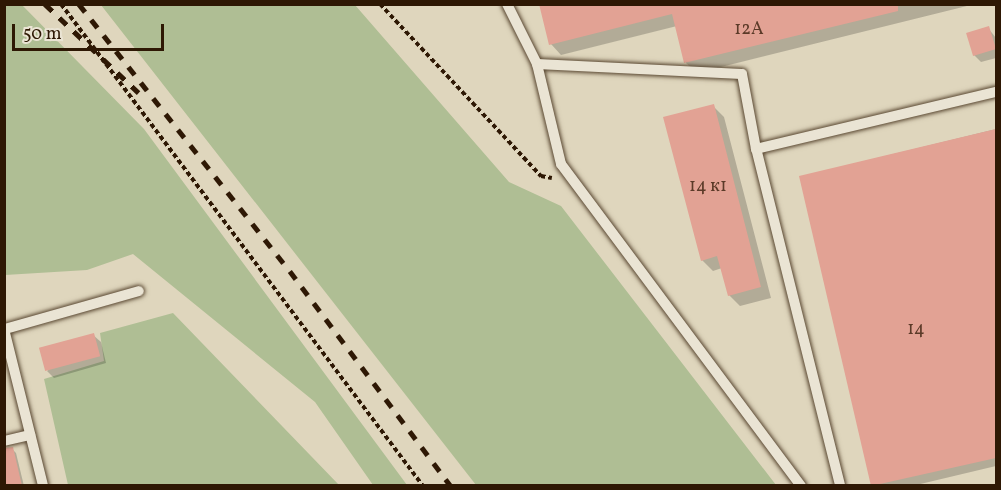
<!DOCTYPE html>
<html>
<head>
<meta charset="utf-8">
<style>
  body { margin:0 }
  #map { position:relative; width:1001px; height:490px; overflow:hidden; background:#dfd6bd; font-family:Vollkorn,serif }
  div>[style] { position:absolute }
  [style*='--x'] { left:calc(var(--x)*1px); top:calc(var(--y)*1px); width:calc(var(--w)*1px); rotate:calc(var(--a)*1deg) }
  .green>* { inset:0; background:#afbe94 }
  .shadow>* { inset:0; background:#0003 }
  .building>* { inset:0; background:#e2a294; transform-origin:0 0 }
  .path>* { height:4px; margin-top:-2px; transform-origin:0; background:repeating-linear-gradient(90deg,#2e1804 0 4.5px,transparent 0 7.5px) }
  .roads { filter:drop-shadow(0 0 2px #5a4832) drop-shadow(0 0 2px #5a4832) }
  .service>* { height:10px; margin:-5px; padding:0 5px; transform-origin:5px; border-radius:5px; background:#eae4d4 }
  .rail>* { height:4.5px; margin-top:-2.25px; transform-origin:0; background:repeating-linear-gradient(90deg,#2e1804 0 10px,transparent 0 20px) }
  span { translate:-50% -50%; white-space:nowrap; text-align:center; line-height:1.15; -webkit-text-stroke:6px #eae4d4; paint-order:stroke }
  .number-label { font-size:18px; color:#5b3a28 }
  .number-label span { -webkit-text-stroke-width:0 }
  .frame { position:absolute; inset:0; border:6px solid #2e1804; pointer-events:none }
  .scale { position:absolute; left:12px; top:24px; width:152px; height:27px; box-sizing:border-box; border:3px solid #2e1804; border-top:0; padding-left:8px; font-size:18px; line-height:21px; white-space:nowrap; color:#2e1804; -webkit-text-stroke:4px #eae4d4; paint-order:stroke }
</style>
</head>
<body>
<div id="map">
  <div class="green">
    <div style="clip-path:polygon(5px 4px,22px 5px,144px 129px,407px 485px,373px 485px,315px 402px,133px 254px,87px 270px,5px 275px)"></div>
    <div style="clip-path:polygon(101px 5px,355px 5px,509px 182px,561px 206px,776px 485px,476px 485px)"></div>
    <div style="clip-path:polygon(173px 313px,339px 485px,68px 485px,44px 379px,104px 361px,100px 333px)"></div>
  </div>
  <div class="shadow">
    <div style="clip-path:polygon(541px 4px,975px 4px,697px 73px,686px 63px,677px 26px,561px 55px,551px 44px)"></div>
    <div style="clip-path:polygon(988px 28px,996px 38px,996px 58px,981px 62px,974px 55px)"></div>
    <div style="clip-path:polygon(713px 106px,724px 117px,771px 298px,740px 306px,729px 295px,722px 268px,713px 271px,702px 260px)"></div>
    <div style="clip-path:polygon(996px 129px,996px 466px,912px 486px,872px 486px,800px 177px)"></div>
    <div style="clip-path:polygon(93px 335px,101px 342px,106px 363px,54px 378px,47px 371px)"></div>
    <div style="clip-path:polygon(13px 450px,16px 453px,24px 486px,4px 486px)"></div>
  </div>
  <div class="building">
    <div style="clip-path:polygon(539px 4px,898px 4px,898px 11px,684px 63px,672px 14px,549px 45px)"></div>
    <div style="left:989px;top:26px;width:24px;height:24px;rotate:73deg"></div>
    <div style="clip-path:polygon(714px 104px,761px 287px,728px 296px,717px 256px,701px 261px,663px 117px)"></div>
    <div style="clip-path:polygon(996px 129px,996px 458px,871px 486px,799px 176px)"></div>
    <div style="left:94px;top:333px;width:24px;height:57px;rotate:75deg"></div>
    <div style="clip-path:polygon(13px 447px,22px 486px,4px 486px,4px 448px)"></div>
  </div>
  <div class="path">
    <div style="--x:61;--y:4;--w:603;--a:53.09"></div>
    <div style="--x:380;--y:4;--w:236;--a:46.9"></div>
    <div style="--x:541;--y:176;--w:11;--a:10"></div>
  </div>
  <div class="roads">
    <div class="service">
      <div style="--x:507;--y:4;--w:67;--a:63.4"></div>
      <div style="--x:537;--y:64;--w:205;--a:2.8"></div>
      <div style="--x:742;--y:74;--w:76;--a:79.4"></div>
      <div style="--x:537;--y:64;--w:103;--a:76.5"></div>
      <div style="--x:561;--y:164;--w:402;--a:53.3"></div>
      <div style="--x:4;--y:329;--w:162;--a:76"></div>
      <div style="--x:5;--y:329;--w:139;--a:-15.8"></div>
      <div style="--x:4;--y:441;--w:27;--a:-13"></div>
      <div style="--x:840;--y:485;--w:346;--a:-104"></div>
      <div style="--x:756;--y:149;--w:247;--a:-13.4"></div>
    </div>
  </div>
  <div class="rail">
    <div style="--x:45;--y:4;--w:129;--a:43.4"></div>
    <div style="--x:79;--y:4;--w:340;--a:51.7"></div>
    <div style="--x:290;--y:271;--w:269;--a:53.2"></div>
  </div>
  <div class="number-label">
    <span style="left:749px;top:30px">12А</span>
    <span style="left:708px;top:187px">14 к1</span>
    <span style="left:916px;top:330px">14</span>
  </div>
  <div class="frame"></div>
  <div class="scale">50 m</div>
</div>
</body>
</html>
